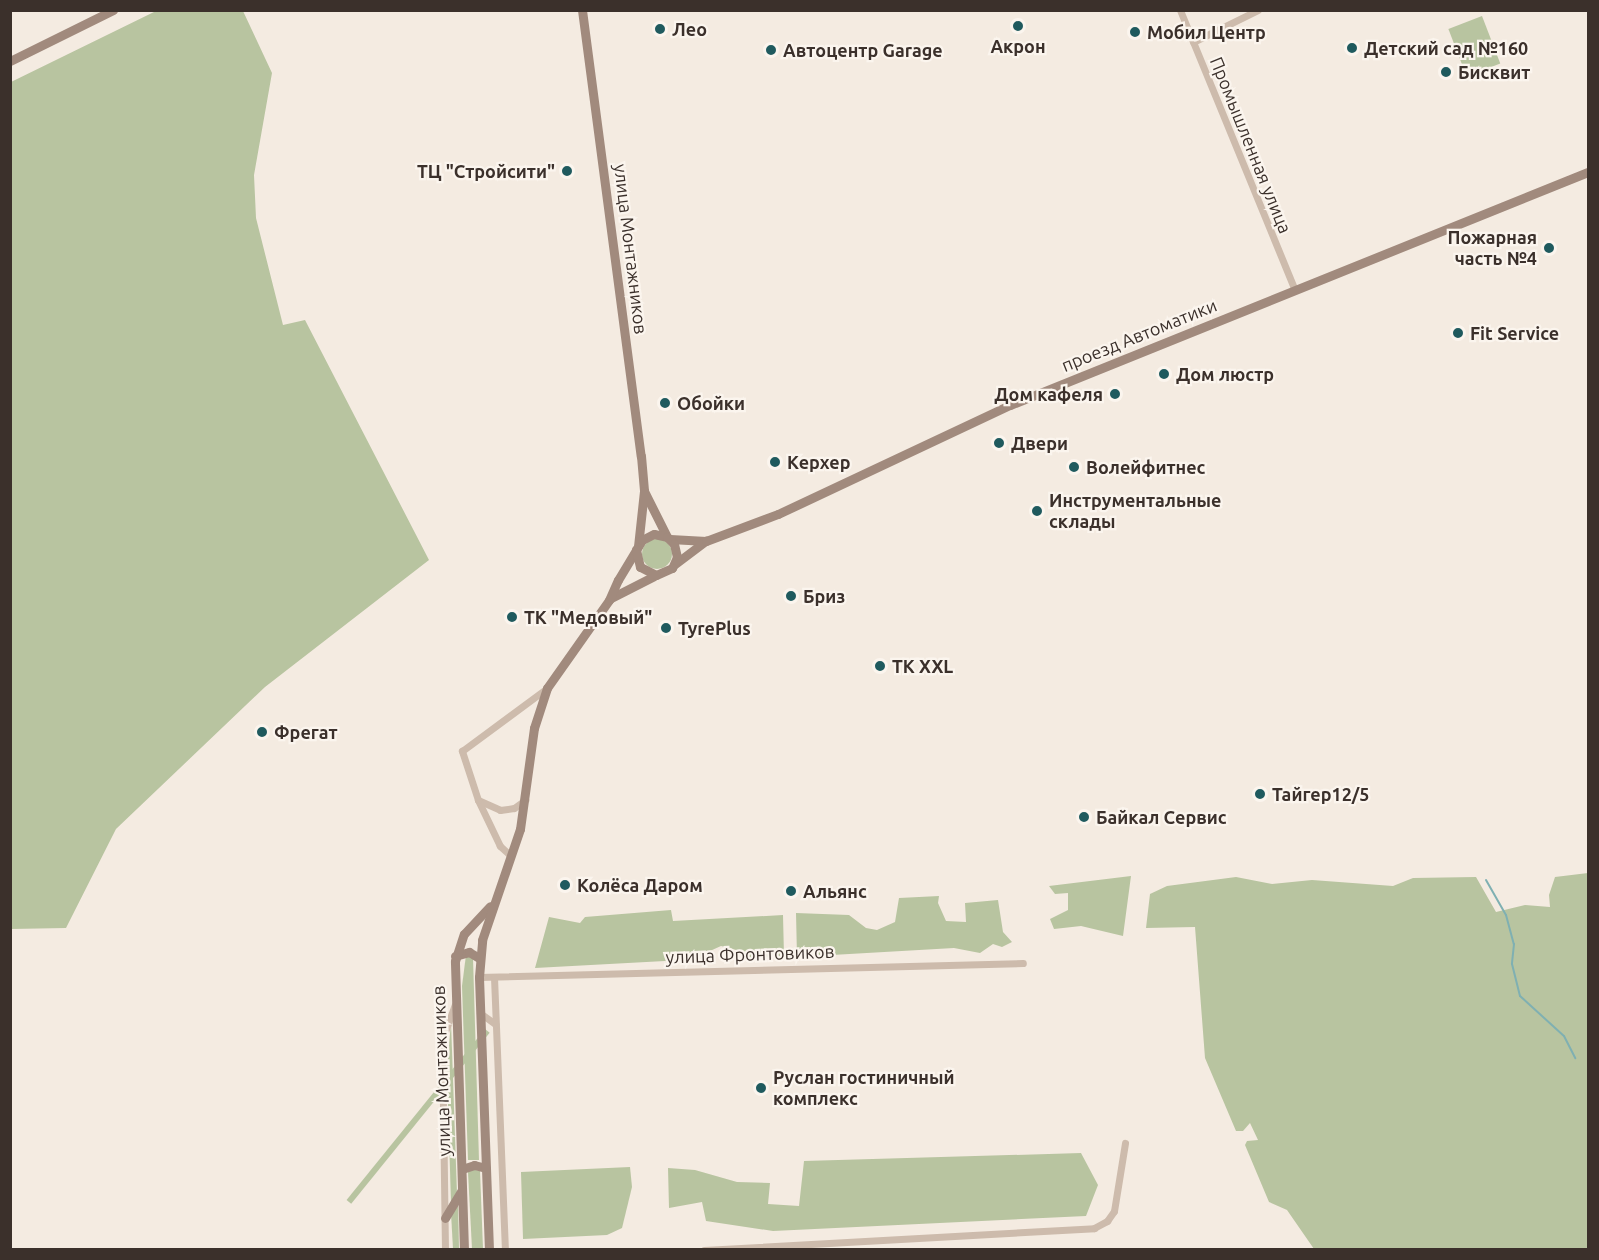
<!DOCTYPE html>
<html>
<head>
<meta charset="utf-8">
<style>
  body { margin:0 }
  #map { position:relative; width:1599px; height:1260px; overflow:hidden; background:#f4ebe1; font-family:Ubuntu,sans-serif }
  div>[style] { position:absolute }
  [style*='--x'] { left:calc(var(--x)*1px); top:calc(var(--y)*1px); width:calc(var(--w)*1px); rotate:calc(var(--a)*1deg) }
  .green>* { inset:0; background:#b8c4a0; transform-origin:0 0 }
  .round { border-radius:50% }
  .stream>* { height:2px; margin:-1px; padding:0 1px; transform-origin:1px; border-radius:1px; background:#7fb0b2 }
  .minor>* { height:7px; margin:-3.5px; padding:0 3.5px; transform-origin:3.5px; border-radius:3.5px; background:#cdbbac }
  .secondary>* { height:9px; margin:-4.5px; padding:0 4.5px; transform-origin:4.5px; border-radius:4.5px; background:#a18a7d }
  .dots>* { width:16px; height:16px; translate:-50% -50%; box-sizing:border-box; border:3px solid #fbf5ee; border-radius:50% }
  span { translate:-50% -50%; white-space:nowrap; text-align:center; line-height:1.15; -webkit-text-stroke:4.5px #fbf5ee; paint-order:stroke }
  .poi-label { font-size:18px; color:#3b302b; font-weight:700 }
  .left { translate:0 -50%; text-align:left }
  .right { translate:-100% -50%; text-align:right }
  .street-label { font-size:18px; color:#3b302b }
  .frame { position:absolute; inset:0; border:12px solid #3b302b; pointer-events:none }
</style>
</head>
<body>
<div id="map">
  <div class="green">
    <div style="clip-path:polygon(156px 11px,243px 11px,272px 73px,254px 175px,256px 218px,283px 325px,305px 320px,429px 560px,265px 687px,116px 829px,66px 928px,11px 929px,11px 82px)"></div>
    <div style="left:1482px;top:16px;width:51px;height:36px;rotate:69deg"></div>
    <div class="round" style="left:642px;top:539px;width:30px;height:30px"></div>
    <div style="clip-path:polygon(1588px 873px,1588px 1249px,1314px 1249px,1287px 1210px,1269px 1202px,1245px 1145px,1247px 1141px,1258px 1140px,1250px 1123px,1243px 1131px,1236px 1131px,1205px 1058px,1195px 927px,1146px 928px,1150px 894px,1167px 886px,1236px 877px,1272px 884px,1312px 880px,1393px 886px,1413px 878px,1476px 877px,1496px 912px,1525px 905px,1550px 907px,1549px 895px,1555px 877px)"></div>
    <div style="clip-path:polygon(1131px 876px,1123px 936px,1081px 926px,1054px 929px,1050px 919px,1068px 910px,1068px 893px,1055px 894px,1049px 886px)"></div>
    <div style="clip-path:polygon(939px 896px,938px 903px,946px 921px,966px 922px,965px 903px,998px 900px,1003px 932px,1012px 942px,1002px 947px,993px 944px,980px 953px,954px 948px,797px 957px,796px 913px,849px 915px,866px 928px,877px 930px,895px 922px,899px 898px)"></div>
    <div style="clip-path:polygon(671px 910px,673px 921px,783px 915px,784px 956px,744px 958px,744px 952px,721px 946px,701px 955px,702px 959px,535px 968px,549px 917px,580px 923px,585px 917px)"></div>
    <div style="clip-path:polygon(466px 955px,473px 958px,479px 1160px,468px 1160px,462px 986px)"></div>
    <div style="clip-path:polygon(451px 1022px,457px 1194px,451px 1203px,447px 1070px)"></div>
    <div style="left:485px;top:1029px;width:6px;height:220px;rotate:39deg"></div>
    <div style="clip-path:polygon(1081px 1153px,1098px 1185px,1086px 1216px,773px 1231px,706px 1221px,702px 1202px,669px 1208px,668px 1168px,695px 1170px,737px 1182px,770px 1183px,768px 1204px,799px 1206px,804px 1161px)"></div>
    <div style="clip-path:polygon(630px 1167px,632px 1187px,622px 1228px,607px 1235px,523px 1239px,521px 1172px)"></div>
    <div style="clip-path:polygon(472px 1169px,480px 1171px,483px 1249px,472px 1249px,468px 1172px)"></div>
    <div style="clip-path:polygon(458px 1202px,459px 1249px,453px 1249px,451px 1213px)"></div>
  </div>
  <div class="stream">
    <div style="--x:1486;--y:880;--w:40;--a:60.3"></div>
    <div style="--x:1506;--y:915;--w:30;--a:75"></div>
    <div style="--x:1514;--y:944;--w:20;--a:96"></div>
    <div style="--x:1512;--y:964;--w:33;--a:76"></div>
    <div style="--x:1520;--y:996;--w:59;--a:42.3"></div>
    <div style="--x:1564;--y:1036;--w:25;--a:63"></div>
  </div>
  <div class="minor">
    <div style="--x:1180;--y:10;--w:303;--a:67.7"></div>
    <div style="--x:1193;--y:42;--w:72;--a:-26.2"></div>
    <div style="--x:478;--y:800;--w:24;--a:24"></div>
    <div style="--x:500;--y:810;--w:14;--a:-8"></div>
    <div style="--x:514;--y:808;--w:14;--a:-36"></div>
    <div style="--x:511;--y:856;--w:15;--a:-138"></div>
    <div style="--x:500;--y:846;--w:51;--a:-115.6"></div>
    <div style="--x:478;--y:800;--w:52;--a:-108.1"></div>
    <div style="--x:462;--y:751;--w:106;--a:-36.5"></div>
    <div style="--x:479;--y:977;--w:544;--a:-1.47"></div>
    <div style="--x:494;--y:977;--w:273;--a:87.7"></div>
    <div style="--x:480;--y:1013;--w:19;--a:36"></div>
    <div style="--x:445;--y:1250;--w:210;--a:-90.8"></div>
    <div style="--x:442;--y:1040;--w:38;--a:-70"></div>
    <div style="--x:704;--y:1250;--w:391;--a:-3.2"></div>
    <div style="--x:1094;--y:1228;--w:15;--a:-28"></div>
    <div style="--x:1107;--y:1221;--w:12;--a:-55"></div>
    <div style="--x:1114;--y:1211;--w:69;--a:-80.8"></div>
  </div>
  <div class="secondary">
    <div style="--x:582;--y:10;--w:450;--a:82.5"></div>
    <div style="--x:641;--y:456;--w:35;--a:85"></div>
    <div style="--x:644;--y:491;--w:55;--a:96.2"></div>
    <div style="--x:10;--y:61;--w:115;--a:-26.3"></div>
    <div style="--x:644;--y:491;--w:51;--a:63.4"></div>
    <div style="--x:670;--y:539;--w:36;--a:3"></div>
    <div style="--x:675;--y:564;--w:39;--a:-37"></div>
    <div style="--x:706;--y:541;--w:77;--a:-20.6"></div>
    <div style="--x:778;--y:514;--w:256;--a:-25.2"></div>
    <div style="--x:1010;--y:405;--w:623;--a:-21.96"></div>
    <div style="--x:611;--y:598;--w:48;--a:-27.1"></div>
    <div style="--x:455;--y:956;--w:15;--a:-16"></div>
    <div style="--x:469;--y:952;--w:12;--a:31"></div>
    <div style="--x:462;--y:1169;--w:13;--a:-18"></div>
    <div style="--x:474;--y:1165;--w:12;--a:14"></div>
    <div style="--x:445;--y:1218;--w:33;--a:-59"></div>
    <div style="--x:464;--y:1250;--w:289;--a:-91.8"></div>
    <div style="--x:455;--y:961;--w:28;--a:-72"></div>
    <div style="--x:464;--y:934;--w:38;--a:-47"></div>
    <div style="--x:489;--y:1250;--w:273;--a:-92.1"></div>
    <div style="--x:479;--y:977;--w:37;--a:-85"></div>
    <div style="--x:482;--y:940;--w:117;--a:-71.1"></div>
    <div style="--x:520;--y:829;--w:102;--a:-82.1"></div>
    <div style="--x:534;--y:728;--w:42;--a:-72"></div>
    <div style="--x:547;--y:688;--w:108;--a:-54.8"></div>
    <div style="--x:609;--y:600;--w:22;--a:-66"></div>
    <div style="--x:618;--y:580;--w:47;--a:-59"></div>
    <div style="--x:642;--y:540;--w:13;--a:-27"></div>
    <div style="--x:654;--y:534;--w:13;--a:13"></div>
    <div style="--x:667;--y:537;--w:10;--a:45"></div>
    <div style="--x:674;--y:544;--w:13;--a:77"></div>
    <div style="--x:677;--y:557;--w:12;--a:114"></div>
    <div style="--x:672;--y:568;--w:17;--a:156"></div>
    <div style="--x:656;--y:575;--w:18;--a:-153"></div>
    <div style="--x:640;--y:567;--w:18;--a:-103"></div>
  </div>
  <div class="dots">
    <div style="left:1018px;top:26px;background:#1f5a5e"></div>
    <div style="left:660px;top:29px;background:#1f5a5e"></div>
    <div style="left:1135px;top:32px;background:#1f5a5e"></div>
    <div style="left:1352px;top:48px;background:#1f5a5e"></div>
    <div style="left:771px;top:50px;background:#1f5a5e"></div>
    <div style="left:1446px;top:72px;background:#1f5a5e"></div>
    <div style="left:567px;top:171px;background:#1f5a5e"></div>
    <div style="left:1549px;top:248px;background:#1f5a5e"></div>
    <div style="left:1458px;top:333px;background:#1f5a5e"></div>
    <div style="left:1164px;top:374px;background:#1f5a5e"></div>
    <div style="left:1115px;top:394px;background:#1f5a5e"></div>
    <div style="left:665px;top:403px;background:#1f5a5e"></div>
    <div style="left:999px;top:443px;background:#1f5a5e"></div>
    <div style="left:775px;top:462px;background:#1f5a5e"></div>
    <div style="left:1074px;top:467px;background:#1f5a5e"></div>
    <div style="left:1037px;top:511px;background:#1f5a5e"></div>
    <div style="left:791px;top:596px;background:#1f5a5e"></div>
    <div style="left:512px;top:617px;background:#1f5a5e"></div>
    <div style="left:666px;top:628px;background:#1f5a5e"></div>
    <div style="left:880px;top:666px;background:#1f5a5e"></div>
    <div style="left:262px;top:732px;background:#1f5a5e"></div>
    <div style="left:1260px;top:794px;background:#1f5a5e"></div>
    <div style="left:1084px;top:817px;background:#1f5a5e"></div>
    <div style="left:565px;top:885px;background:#1f5a5e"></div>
    <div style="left:791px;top:891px;background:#1f5a5e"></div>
    <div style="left:761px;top:1088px;background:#1f5a5e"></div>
  </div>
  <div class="poi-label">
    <span class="left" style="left:672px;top:29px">Лео</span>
    <span class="left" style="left:1147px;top:32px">Мобил Центр</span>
    <span style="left:1018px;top:46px">Акрон</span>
    <span class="left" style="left:1364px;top:48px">Детский сад №160</span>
    <span class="left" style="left:783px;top:50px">Автоцентр Garage</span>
    <span class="left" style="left:1458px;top:72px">Бисквит</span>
    <span class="right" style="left:555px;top:171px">ТЦ "Стройсити"</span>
    <span class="right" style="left:1537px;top:248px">Пожарная<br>часть №4</span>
    <span class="left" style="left:1470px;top:333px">Fit Service</span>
    <span class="left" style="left:1176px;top:374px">Дом люстр</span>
    <span class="right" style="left:1103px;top:394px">Дом кафеля</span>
    <span class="left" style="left:677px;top:403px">Обойки</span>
    <span class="left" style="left:1011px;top:443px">Двери</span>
    <span class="left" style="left:787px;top:462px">Керхер</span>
    <span class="left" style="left:1086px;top:467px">Волейфитнес</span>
    <span class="left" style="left:1049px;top:511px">Инструментальные<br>склады</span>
    <span class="left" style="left:803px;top:596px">Бриз</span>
    <span class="left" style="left:524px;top:617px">ТК "Медовый"</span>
    <span class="left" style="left:678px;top:628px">TyrePlus</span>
    <span class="left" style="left:892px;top:666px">ТК XXL</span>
    <span class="left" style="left:274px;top:732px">Фрегат</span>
    <span class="left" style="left:1272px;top:794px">Тайгер12/5</span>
    <span class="left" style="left:1096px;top:817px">Байкал Сервис</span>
    <span class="left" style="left:577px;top:885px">Колёса Даром</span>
    <span class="left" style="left:803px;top:891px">Альянс</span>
    <span class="left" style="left:773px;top:1088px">Руслан гостиничный<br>комплекс</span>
  </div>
  <div class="street-label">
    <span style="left:1251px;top:145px;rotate:68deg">Промышленная улица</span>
    <span style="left:631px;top:249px;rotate:83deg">улица Монтажников</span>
    <span style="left:1139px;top:335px;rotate:-22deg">проезд Автоматики</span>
    <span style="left:750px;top:954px;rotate:-2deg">улица Фронтовиков</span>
    <span style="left:441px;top:1071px;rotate:-92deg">улица Монтажников</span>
  </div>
  <div class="frame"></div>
</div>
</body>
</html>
